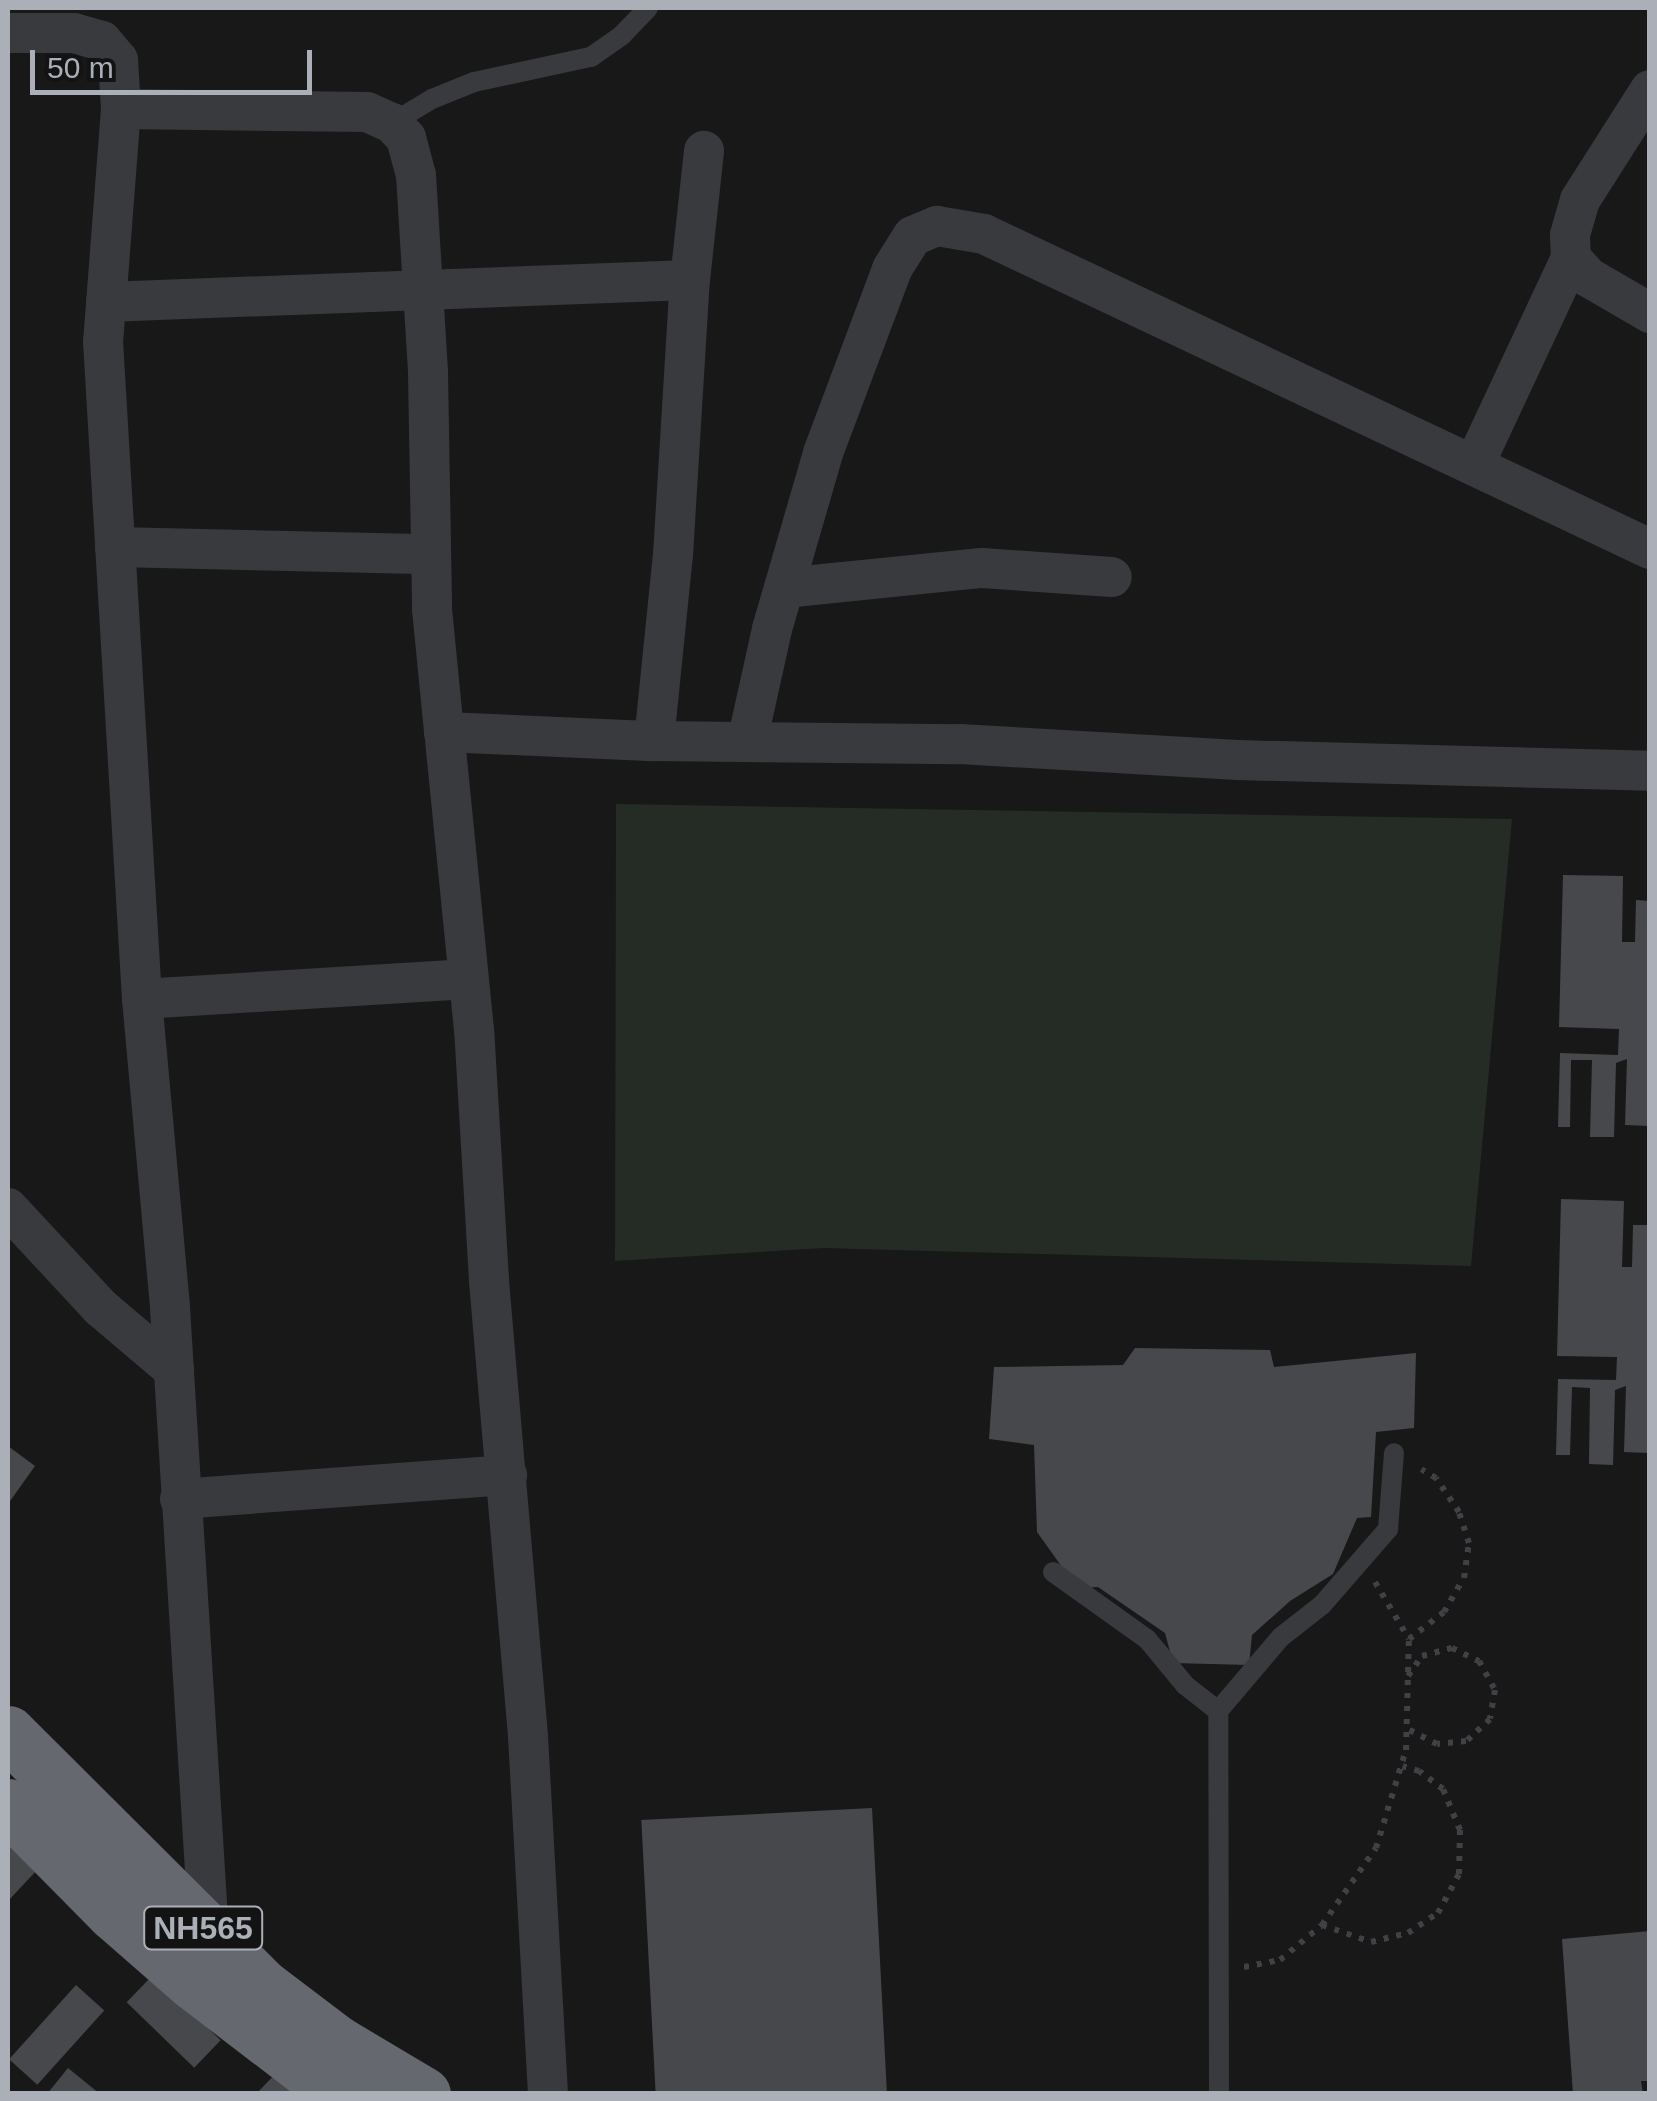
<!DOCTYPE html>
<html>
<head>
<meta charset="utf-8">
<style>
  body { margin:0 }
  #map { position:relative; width:1657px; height:2101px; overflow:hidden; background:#181819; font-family:Arial,sans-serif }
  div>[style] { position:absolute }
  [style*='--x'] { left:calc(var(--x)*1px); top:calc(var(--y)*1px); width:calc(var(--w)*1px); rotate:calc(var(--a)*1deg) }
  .green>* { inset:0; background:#242c25 }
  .building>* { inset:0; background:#47484c; transform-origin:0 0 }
  .path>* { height:6px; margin-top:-3px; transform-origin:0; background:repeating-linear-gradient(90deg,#3f4145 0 5px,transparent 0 13px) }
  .lane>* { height:20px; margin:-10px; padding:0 10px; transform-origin:10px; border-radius:10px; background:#393a3e }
  .street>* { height:40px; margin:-20px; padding:0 20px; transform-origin:20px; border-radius:20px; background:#393a3e }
  .highway>* { height:55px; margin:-27.5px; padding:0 27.5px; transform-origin:27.5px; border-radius:27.5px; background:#66686f }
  span { translate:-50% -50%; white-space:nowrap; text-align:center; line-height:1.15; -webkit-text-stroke:8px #131314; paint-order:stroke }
  .shield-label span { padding:2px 8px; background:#131314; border:2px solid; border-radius:8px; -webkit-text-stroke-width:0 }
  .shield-label { font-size:32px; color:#abafb8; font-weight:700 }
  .frame { position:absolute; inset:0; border:10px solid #abafb8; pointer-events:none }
  .scale { position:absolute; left:30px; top:50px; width:282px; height:45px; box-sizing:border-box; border:5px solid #abafb8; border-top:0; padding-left:12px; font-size:30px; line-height:35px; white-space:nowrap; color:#abafb8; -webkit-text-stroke:8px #131314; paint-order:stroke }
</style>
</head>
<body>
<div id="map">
  <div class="green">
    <div style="clip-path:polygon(616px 804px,1512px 819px,1471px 1266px,824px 1248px,615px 1261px)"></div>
  </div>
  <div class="building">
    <div style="clip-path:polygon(1563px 875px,1623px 876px,1622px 942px,1635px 942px,1636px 900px,1650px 901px,1650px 1126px,1625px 1125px,1627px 1059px,1616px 1063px,1614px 1137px,1590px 1137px,1592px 1060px,1571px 1060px,1570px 1127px,1558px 1127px,1560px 1053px,1618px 1055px,1619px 1029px,1559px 1027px)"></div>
    <div style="clip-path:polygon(1561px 1199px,1624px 1201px,1622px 1267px,1632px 1267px,1633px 1225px,1650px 1225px,1650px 1453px,1624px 1452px,1626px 1386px,1615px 1390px,1613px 1465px,1589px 1464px,1590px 1388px,1572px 1387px,1570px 1455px,1556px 1455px,1558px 1379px,1616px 1380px,1617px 1357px,1557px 1356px)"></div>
    <div style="clip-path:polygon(1135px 1348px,1270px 1350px,1274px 1367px,1416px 1353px,1414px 1428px,1376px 1432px,1371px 1517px,1357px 1518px,1333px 1574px,1290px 1601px,1252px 1635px,1249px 1665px,1173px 1663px,1165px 1633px,1098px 1587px,1077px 1588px,1037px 1532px,1034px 1445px,989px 1439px,994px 1367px,1123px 1365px)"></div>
    <div style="clip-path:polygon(8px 1446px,35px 1466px,8px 1504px)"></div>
    <div style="left:872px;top:1808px;width:286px;height:231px;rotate:87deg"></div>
    <div style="clip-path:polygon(8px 1840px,38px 1869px,8px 1901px)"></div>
    <div style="clip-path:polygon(1650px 1931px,1650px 2081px,1641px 2081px,1643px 2094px,1573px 2094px,1562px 1939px)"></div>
    <div style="left:153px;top:1975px;width:94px;height:38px;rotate:44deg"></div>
    <div style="left:76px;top:1985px;width:38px;height:100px;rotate:42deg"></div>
    <div style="clip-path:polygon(68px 2068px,100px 2094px,47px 2094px)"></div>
    <div style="clip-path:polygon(280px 2069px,305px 2094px,256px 2094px)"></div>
  </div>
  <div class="path">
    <div style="--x:1375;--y:1582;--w:66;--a:59.2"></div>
    <div style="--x:1409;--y:1639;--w:44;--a:-37.6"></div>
    <div style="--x:1444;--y:1612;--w:39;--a:-60"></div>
    <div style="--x:1464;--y:1578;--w:35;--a:-82"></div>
    <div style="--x:1469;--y:1543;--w:33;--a:-108"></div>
    <div style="--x:1459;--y:1512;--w:41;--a:-124.1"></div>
    <div style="--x:1436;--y:1478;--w:17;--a:-149"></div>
    <div style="--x:1408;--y:1676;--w:24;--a:-55"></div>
    <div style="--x:1422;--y:1656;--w:31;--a:-15"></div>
    <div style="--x:1452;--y:1648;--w:30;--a:26"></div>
    <div style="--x:1479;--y:1661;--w:33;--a:61"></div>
    <div style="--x:1495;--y:1690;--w:29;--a:100"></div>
    <div style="--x:1490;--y:1719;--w:33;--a:137"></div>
    <div style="--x:1466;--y:1741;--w:29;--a:174"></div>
    <div style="--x:1437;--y:1744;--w:33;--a:-153"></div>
    <div style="--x:1322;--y:1925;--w:52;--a:19.1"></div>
    <div style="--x:1371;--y:1942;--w:38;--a:-14"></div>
    <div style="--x:1408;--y:1933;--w:36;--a:-34"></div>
    <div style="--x:1438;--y:1913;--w:44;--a:-61.7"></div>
    <div style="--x:1459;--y:1874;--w:44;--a:-88.7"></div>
    <div style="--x:1460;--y:1830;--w:44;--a:-112.5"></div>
    <div style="--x:1443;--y:1789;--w:30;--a:-143"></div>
    <div style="--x:1419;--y:1771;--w:17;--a:-163"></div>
    <div style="--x:1244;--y:1967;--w:37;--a:-11"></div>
    <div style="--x:1280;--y:1960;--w:55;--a:-39.8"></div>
    <div style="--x:1322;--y:1925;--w:94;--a:-55"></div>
    <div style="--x:1376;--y:1848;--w:102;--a:-73"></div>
    <div style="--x:1406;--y:1750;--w:111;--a:-88.5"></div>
  </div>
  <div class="lane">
    <div style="--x:392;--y:123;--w:47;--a:-31"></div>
    <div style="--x:432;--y:99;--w:45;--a:-22"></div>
    <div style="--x:474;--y:82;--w:120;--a:-12.1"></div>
    <div style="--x:591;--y:57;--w:38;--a:-35"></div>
    <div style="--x:622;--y:35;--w:37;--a:-46"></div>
    <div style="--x:1053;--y:1572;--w:115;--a:35.5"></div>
    <div style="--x:1147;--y:1639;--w:60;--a:50.4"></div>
    <div style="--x:1185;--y:1685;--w:42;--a:38.2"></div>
    <div style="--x:1219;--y:2094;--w:383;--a:-90.1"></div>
    <div style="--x:1218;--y:1711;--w:97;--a:-49.6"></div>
    <div style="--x:1281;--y:1637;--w:52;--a:-38"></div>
    <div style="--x:1322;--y:1605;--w:101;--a:-49"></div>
    <div style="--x:1388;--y:1529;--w:76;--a:-85.5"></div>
  </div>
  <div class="street">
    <div style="--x:8;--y:33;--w:66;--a:0"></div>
    <div style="--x:74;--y:33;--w:29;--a:16"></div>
    <div style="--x:102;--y:41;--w:25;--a:50"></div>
    <div style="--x:118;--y:60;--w:49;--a:86.5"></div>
    <div style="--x:121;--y:109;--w:233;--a:94.4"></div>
    <div style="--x:103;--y:341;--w:659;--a:86.61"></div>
    <div style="--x:142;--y:999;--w:310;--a:84.8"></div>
    <div style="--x:170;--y:1308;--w:627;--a:86.44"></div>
    <div style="--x:1650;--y:90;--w:130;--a:122.5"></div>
    <div style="--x:1580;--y:200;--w:36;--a:106"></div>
    <div style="--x:1570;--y:235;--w:23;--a:88"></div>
    <div style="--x:1571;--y:258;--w:25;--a:48"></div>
    <div style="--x:1588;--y:277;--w:72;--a:30.1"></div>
    <div style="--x:121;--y:109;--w:246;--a:0.7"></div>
    <div style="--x:367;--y:112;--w:27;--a:24"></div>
    <div style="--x:392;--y:123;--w:21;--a:47"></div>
    <div style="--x:406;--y:138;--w:38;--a:75"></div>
    <div style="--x:416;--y:175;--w:198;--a:86.5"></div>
    <div style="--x:428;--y:373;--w:236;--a:89"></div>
    <div style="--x:432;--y:609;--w:124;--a:84.4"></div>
    <div style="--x:106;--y:302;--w:584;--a:-2.16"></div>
    <div style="--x:1475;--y:463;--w:226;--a:-64.9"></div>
    <div style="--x:115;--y:547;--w:316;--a:1.3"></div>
    <div style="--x:784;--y:588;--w:199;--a:-5.8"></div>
    <div style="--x:982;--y:568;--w:130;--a:4"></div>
    <div style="--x:654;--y:741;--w:187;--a:-84.2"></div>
    <div style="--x:673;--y:555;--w:276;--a:-86.5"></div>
    <div style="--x:690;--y:280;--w:130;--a:-83.8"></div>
    <div style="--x:747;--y:742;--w:116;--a:-77.5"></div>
    <div style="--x:772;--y:629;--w:183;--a:-73.8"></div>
    <div style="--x:823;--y:453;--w:197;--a:-69.4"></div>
    <div style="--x:892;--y:269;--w:39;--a:-58"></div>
    <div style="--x:913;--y:236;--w:26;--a:-23"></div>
    <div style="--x:937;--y:226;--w:48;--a:9.7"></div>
    <div style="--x:984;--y:234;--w:737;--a:25.31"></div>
    <div style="--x:142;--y:999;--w:327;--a:-3.5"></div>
    <div style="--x:8;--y:1208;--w:137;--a:47.1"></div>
    <div style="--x:101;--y:1308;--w:96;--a:40.3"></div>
    <div style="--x:180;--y:1499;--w:328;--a:-4.2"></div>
    <div style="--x:548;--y:2094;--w:359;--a:-93.2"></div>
    <div style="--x:528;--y:1736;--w:458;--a:-94.9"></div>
    <div style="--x:489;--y:1280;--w:250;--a:-93.4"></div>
    <div style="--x:474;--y:1030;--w:300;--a:-95.7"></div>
    <div style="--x:444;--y:732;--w:210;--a:2.5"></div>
    <div style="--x:654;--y:741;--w:306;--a:0.6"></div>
    <div style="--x:960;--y:744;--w:278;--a:3.3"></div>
    <div style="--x:1238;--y:760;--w:412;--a:1.5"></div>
  </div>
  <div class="highway">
    <div style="--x:8;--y:1733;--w:360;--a:44.9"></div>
    <div style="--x:263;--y:1987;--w:93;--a:37.1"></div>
    <div style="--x:337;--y:2043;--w:100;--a:30.7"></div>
    <div style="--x:8;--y:1806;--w:151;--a:45.3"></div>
    <div style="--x:114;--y:1913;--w:106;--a:41.2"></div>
    <div style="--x:194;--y:1983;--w:150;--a:37.4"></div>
    <div style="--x:313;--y:2074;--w:39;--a:30"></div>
  </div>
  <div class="shield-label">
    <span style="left:203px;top:1928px">NH565</span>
  </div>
  <div class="frame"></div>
  <div class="scale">50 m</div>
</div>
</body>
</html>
